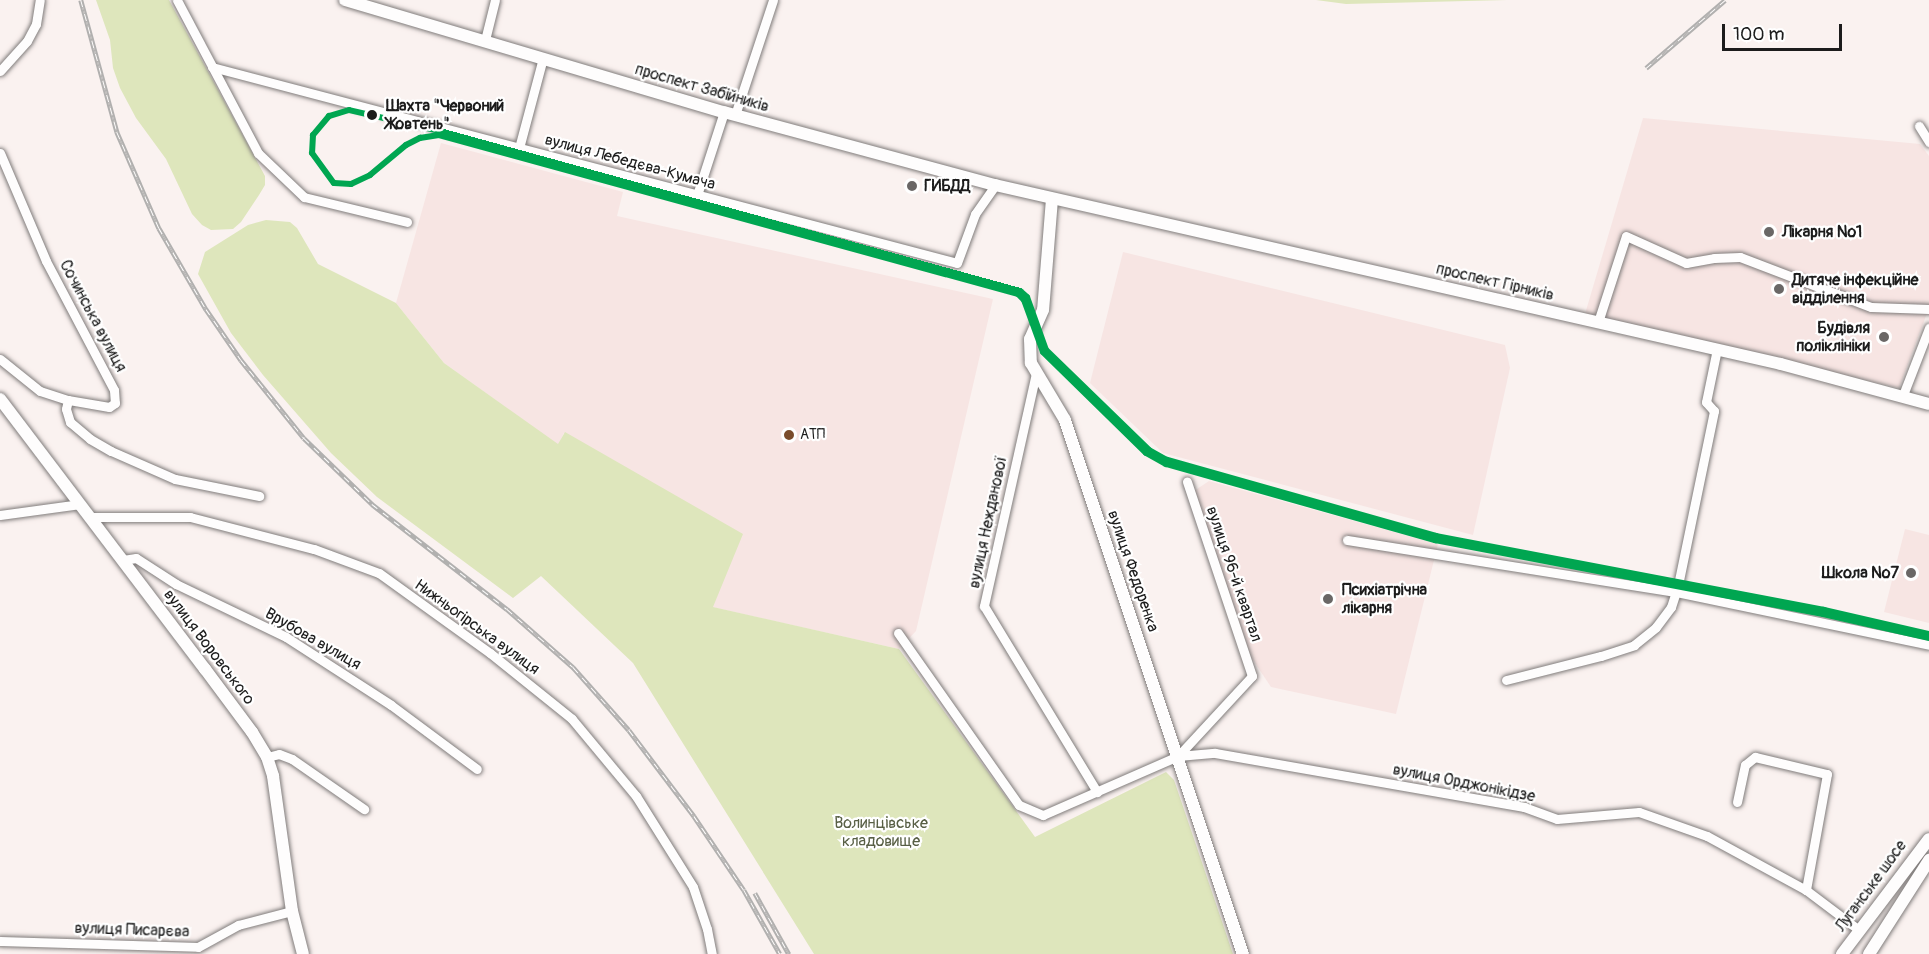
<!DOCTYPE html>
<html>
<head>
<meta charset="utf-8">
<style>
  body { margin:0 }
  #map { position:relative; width:1929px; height:954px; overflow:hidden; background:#faf2f0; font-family:Pangolin,sans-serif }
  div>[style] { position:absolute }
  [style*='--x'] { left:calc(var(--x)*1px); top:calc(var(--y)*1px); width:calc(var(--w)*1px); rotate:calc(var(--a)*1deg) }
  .built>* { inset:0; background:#f7e5e3 }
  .green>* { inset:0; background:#dee6bc }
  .roads { filter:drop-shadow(0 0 2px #807c7b) drop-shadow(0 0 2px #807c7b) }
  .street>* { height:9px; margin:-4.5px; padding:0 4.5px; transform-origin:4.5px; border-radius:4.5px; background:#fefdfd }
  .secondary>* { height:12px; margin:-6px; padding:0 6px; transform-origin:6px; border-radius:6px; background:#fefdfd }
  .rail>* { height:4.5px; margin-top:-2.25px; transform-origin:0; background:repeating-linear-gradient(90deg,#fff 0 7px,#b1b0af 0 14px); box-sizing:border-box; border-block:2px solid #b1b0af }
  .tram-1>* { height:6px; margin:-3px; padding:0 3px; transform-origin:3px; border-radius:3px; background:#00a651 }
  .dots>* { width:16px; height:16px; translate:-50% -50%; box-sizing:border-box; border:3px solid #fff; border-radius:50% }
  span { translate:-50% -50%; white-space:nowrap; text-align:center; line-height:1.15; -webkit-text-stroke:4.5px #fff; paint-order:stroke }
  .bus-label { font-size:14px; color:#1c1c1c }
  .left { translate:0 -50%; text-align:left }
  .street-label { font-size:16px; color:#1c1c1c }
  .stop-label { font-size:16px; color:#1c1c1c; font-weight:700 }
  .poi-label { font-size:16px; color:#1c1c1c; font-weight:700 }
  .right { translate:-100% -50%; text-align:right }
  .park-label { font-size:16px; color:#585f45 }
  .scale { position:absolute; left:1722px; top:24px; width:120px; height:27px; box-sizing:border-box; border:3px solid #1c1c1c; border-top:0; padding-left:8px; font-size:18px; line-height:21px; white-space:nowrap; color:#1c1c1c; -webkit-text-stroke:4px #fff; paint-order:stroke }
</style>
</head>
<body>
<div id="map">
  <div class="built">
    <div style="clip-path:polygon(1643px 118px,1920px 144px,1929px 156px,1929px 308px,1899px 388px,1585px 314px)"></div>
    <div style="clip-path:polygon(441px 143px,623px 192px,617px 216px,993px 299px,916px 631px,899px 649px,712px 607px,564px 433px,558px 445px,444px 363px,396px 303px)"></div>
    <div style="clip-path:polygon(1123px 252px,1505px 345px,1510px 368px,1473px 535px,1163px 453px,1090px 383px)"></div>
    <div style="clip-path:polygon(1209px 481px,1438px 544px,1396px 714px,1271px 687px,1249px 654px,1194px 491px)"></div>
    <div style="clip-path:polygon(1905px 529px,1929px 535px,1929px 623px,1884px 612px)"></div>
  </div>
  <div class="green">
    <div style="clip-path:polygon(96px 0,169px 0,265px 176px,265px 185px,259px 195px,241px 222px,233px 229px,211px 230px,202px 225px,192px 214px,166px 159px,136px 118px,120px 88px,113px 68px,110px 40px)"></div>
    <div style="clip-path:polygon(1316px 0,1507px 0,1346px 4px)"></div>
    <div style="clip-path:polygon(266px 220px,290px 222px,297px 228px,318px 264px,396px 303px,444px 363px,558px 444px,565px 432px,743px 534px,713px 607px,899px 649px,1035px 837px,1166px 772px,1174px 780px,1233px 954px,814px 954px,633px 663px,541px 576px,513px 598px,377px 497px,331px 453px,263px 375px,231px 333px,198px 274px,205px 252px,248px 225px)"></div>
  </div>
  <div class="roads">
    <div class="street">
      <div style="--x:177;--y:0;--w:173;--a:62.1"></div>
      <div style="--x:258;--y:153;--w:64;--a:43.7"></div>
      <div style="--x:304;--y:197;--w:106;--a:13.6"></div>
      <div style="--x:485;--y:40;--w:41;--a:-76"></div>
      <div style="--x:212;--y:67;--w:770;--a:14.74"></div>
      <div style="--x:957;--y:263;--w:52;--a:-69.8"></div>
      <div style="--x:975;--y:214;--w:35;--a:-55"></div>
      <div style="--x:0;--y:71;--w:40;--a:-48"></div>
      <div style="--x:27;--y:41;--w:19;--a:-62"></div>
      <div style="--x:36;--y:24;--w:24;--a:-81"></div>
      <div style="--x:735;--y:115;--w:121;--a:-71.7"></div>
      <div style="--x:1919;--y:126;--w:19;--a:58"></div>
      <div style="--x:519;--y:148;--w:93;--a:-75.1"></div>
      <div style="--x:0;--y:153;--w:117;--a:66.9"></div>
      <div style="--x:46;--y:261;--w:146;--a:62.2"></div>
      <div style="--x:114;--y:390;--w:13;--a:86"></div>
      <div style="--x:115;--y:403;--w:7;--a:146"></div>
      <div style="--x:109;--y:407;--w:42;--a:-170.3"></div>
      <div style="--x:68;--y:400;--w:9;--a:103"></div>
      <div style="--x:66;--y:409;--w:14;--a:73"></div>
      <div style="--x:70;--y:422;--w:26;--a:40"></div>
      <div style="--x:90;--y:439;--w:24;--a:30"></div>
      <div style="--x:111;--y:451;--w:70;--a:23.6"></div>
      <div style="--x:175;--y:479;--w:86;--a:11.4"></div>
      <div style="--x:697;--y:195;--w:87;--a:-72"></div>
      <div style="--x:1598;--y:322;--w:90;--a:-72"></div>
      <div style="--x:1626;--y:236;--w:66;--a:24.2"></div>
      <div style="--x:1686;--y:263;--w:28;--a:-10"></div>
      <div style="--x:1714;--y:258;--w:26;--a:-2"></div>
      <div style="--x:1740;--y:257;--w:140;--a:20.9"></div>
      <div style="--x:1871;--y:307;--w:58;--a:2"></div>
      <div style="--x:0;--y:359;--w:51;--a:38.7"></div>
      <div style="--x:40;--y:391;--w:29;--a:18"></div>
      <div style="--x:1036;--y:373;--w:239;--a:102.6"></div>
      <div style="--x:984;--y:606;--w:218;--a:58.7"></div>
      <div style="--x:1903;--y:395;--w:72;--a:-68.8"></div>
      <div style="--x:0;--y:515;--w:81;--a:-7.8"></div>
      <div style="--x:90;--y:517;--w:100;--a:0"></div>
      <div style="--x:190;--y:517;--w:128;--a:14.5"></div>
      <div style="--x:314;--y:549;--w:69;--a:20.3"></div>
      <div style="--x:379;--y:573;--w:137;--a:35.8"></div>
      <div style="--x:490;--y:653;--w:105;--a:38.8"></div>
      <div style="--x:572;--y:719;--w:100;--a:50.3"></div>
      <div style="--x:636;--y:796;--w:107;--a:57.9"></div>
      <div style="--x:693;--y:887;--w:44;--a:71.6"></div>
      <div style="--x:707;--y:929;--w:25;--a:79"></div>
      <div style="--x:1347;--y:540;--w:333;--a:9"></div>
      <div style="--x:1676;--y:592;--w:258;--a:11.8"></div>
      <div style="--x:123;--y:560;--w:13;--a:-9"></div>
      <div style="--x:136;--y:558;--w:48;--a:33"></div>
      <div style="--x:176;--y:584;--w:122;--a:25.7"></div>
      <div style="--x:286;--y:637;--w:125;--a:32.9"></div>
      <div style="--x:391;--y:705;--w:107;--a:36.7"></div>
      <div style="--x:898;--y:633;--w:210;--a:54.9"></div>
      <div style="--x:1019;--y:805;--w:26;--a:23"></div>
      <div style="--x:1043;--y:815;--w:147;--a:-23.6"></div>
      <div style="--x:1178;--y:756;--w:109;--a:-47.2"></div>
      <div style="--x:1252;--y:676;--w:205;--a:-108.5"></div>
      <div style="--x:1506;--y:680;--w:98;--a:-14.2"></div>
      <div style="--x:1601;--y:656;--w:35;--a:-18"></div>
      <div style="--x:1634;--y:645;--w:28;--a:-39"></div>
      <div style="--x:1656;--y:627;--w:25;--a:-53"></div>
      <div style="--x:1671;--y:607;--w:23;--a:-72"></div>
      <div style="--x:1678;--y:585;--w:178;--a:-78.3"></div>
      <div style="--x:1714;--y:411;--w:12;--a:-132"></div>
      <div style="--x:1706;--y:402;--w:54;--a:-78.3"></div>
      <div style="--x:1178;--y:756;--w:37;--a:-5"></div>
      <div style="--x:1215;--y:753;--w:314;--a:9.9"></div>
      <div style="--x:1524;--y:807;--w:35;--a:20"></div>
      <div style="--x:1557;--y:819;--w:82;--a:-4.9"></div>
      <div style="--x:1639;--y:812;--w:72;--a:19.4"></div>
      <div style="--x:1707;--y:836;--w:113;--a:28.6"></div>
      <div style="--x:1806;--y:890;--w:66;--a:37"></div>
      <div style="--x:267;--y:757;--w:12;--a:-14"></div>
      <div style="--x:279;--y:754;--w:14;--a:21"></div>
      <div style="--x:292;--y:759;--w:88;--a:34.8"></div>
      <div style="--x:1737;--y:802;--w:38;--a:-78"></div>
      <div style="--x:1745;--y:765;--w:13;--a:-39"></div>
      <div style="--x:1755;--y:757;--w:74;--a:13.3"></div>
      <div style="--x:1827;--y:774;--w:118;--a:100.3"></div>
      <div style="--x:0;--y:941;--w:198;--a:1.7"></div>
      <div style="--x:198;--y:947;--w:46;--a:-28.8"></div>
      <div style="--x:238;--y:925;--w:56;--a:-14.5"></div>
    </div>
    <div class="secondary">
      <div style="--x:345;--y:0;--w:395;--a:16.5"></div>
      <div style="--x:724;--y:112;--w:281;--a:15.1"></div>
      <div style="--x:995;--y:185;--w:806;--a:12.83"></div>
      <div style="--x:1781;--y:364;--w:153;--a:15.1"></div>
      <div style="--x:1052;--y:199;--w:111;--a:94.6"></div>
      <div style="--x:1043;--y:310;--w:32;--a:114"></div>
      <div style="--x:1030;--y:339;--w:24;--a:88"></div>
      <div style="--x:1031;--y:363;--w:66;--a:59.2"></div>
      <div style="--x:1065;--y:420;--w:563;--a:71.57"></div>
      <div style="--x:0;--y:399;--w:339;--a:52.8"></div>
      <div style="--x:205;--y:669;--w:79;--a:53.3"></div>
      <div style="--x:252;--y:732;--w:29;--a:59"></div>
      <div style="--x:267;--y:757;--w:20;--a:72"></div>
      <div style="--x:273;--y:776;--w:136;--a:82"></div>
      <div style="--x:292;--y:911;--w:44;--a:75.7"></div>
      <div style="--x:1842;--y:954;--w:144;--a:-52.9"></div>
      <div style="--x:1869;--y:954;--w:112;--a:-57.4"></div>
    </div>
  </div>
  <div class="rail">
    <div style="--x:81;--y:0;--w:137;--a:74.7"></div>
    <div style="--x:117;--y:132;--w:105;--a:66.4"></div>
    <div style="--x:159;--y:228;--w:94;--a:59.9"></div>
    <div style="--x:206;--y:309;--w:62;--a:55.5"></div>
    <div style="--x:241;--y:360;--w:100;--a:51.1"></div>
    <div style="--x:304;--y:438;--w:95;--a:44.1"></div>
    <div style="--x:372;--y:504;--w:171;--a:37.9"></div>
    <div style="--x:507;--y:609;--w:88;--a:41.3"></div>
    <div style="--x:573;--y:667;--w:84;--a:48.4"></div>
    <div style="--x:629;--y:730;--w:108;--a:52.9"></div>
    <div style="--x:694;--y:816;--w:89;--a:56"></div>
    <div style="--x:744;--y:890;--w:73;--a:60.6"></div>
    <div style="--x:1646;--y:68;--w:104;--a:-40.7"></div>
    <div style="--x:755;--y:893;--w:70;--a:60.9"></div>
  </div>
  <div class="tram-1">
    <div style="--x:1929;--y:634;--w:108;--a:-167.1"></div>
    <div style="--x:1824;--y:610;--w:395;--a:-169.2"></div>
    <div style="--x:1436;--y:536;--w:280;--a:-164.2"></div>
    <div style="--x:1167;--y:460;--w:21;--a:-151"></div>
    <div style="--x:1149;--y:450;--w:144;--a:-135.8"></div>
    <div style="--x:1046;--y:350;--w:56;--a:-109.7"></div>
    <div style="--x:1027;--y:297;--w:9;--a:-139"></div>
    <div style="--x:1020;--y:291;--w:602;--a:-164.58"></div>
    <div style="--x:440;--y:131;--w:93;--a:-167"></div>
    <div style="--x:349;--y:110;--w:21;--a:163"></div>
    <div style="--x:329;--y:116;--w:25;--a:130"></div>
    <div style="--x:313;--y:135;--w:18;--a:93"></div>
    <div style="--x:312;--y:153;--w:37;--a:54"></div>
    <div style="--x:334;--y:183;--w:17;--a:3"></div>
    <div style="--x:351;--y:184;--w:21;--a:-25"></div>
    <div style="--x:370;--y:175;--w:47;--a:-39.8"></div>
    <div style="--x:406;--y:145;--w:16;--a:-27"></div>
    <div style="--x:420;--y:138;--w:19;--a:-9"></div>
    <div style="--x:439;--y:135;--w:600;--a:15.36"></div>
    <div style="--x:1018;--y:294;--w:8;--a:45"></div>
    <div style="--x:1024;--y:300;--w:55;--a:69.9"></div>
    <div style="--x:1043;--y:352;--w:144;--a:44.4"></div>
    <div style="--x:1146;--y:453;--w:23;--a:29"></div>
    <div style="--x:1166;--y:464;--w:280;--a:15.8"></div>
    <div style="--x:1435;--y:540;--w:395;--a:10.8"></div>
    <div style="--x:1823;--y:614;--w:109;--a:12.8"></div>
  </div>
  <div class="dots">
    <div style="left:372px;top:115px;background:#1c1c1c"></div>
    <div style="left:912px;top:186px;background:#6a6766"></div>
    <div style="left:1769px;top:232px;background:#6a6766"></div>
    <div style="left:1779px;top:289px;background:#6a6766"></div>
    <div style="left:1884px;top:337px;background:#6a6766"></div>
    <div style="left:789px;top:435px;background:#7a4b2a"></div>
    <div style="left:1911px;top:573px;background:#6a6766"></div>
    <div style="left:1328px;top:599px;background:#6a6766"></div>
  </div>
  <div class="bus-label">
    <span class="left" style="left:800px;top:435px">АТП</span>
  </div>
  <div class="street-label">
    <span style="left:702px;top:88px;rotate:16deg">проспект Забійників</span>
    <span style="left:630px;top:162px;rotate:15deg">вулиця Лебедєва-Кумача</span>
    <span style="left:1495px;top:282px;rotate:13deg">проспект Гірників</span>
    <span style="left:93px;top:316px;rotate:62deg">Сочинська вулиця</span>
    <span style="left:988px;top:522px;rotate:-78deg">вулиця Нежданової</span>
    <span style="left:1133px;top:571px;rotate:71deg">вулиця Федоренка</span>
    <span style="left:1234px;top:574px;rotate:71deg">вулиця 96-й квартал</span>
    <span style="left:477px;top:627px;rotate:36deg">Нижньогірська вулиця</span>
    <span style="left:313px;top:639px;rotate:30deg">Врубова вулиця</span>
    <span style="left:209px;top:647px;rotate:53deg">вулиця Воровського</span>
    <span style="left:1464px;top:783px;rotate:11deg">вулиця Орджонікідзе</span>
    <span style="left:1871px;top:886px;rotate:-54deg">Луганське шосе</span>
    <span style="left:132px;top:930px;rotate:2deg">вулиця Писарєва</span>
  </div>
  <div class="stop-label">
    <span class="left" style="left:386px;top:115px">Шахта "Червоний<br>Жовтень"</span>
  </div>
  <div class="poi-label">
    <span class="left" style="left:924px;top:186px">ГИБДД</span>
    <span class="left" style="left:1782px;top:232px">Лікарня №1</span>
    <span class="left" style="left:1792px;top:289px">Дитяче інфекційне<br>відділення</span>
    <span class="right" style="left:1870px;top:337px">Будівля<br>поліклініки</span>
    <span class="right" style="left:1899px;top:573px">Школа №7</span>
    <span class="left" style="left:1342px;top:599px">Психіатрічна<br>лікарня</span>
  </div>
  <div class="park-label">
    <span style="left:881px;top:832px">Волинцівське<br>кладовище</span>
  </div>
  <div class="scale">100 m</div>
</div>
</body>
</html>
